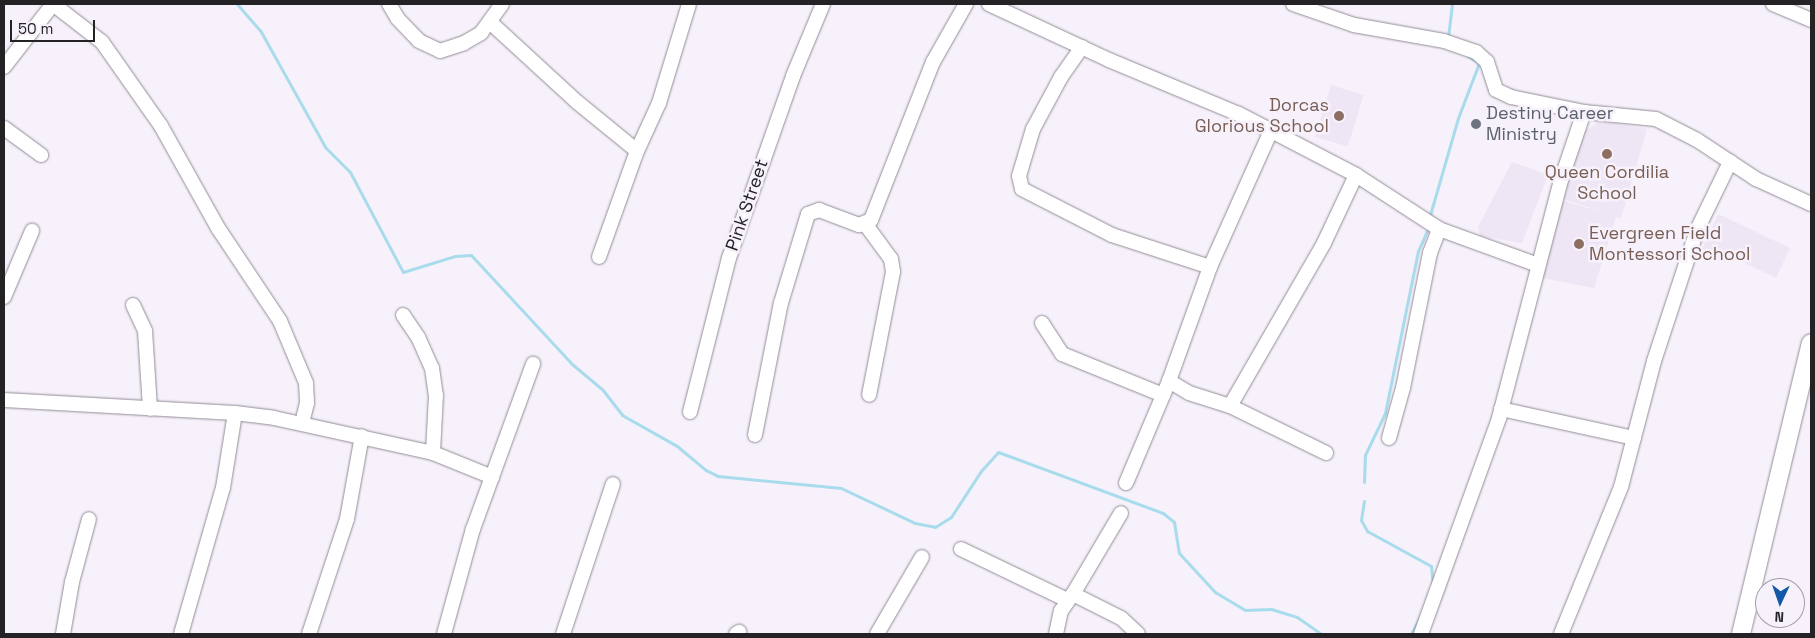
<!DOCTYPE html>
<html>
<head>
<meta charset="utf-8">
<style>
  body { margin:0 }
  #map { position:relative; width:1815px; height:638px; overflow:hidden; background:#f7f1fb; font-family:"Space Grotesk",sans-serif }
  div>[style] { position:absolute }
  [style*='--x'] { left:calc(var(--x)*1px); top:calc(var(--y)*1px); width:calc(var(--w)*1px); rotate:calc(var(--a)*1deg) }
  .built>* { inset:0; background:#eee5f5; transform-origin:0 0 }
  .stream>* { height:3px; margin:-1.5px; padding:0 1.5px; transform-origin:1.5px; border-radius:1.5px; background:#a8dced }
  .roads { filter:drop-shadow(0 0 1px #918c95) drop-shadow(0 0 1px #918c95) }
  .minor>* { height:14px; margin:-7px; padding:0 7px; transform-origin:7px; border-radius:7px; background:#fff }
  .tertiary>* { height:18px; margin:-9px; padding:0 9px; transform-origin:9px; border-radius:9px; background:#fff }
  .dots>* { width:14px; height:14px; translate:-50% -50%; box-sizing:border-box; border:2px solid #f7f1fb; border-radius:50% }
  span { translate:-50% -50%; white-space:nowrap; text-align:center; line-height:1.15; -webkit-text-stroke:5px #f7f1fb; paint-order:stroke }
  .education-label { font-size:18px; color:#785e54 }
  .right { translate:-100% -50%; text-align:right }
  .left { translate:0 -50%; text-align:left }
  .worship-label { font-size:18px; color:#5b616d }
  .street-label { font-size:18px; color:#242225 }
  .frame { position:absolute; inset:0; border:5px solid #242225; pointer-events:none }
  .north { position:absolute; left:1755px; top:578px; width:50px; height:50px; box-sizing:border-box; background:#f7f1fb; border:1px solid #a39ea5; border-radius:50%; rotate:183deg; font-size:14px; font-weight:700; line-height:20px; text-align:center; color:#242225 }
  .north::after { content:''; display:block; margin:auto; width:18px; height:22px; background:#1458a8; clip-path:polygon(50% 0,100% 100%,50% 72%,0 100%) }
  .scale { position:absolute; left:10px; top:20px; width:85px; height:22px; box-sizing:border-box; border:2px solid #242225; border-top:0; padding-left:6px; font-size:15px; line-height:18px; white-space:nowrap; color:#242225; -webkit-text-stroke:4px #f7f1fb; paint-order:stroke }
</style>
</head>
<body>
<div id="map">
  <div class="built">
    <div style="left:1331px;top:85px;width:34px;height:54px;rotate:17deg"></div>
    <div style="clip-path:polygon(1601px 121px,1647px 129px,1621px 218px,1616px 217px,1594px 288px,1538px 277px,1560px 200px,1609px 214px,1560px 198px,1581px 133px)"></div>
    <div style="clip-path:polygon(1512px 162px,1548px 175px,1522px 243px,1480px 236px,1478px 227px)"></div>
    <div style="clip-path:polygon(1718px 214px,1790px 248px,1776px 278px,1730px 256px,1725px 263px,1702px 250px)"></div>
  </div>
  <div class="stream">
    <div style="--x:237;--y:4;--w:35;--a:49"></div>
    <div style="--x:260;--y:30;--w:134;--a:60.9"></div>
    <div style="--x:325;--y:147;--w:35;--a:45"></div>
    <div style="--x:350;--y:172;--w:113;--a:62.1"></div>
    <div style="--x:403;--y:272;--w:54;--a:-17.1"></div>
    <div style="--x:455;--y:256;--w:16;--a:-4"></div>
    <div style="--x:471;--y:255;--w:149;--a:47.2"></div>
    <div style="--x:572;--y:364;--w:39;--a:40"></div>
    <div style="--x:602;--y:389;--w:33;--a:52"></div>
    <div style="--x:622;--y:415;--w:63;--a:29.4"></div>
    <div style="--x:677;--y:446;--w:38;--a:40"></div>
    <div style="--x:706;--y:470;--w:13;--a:27"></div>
    <div style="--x:718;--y:476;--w:124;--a:5.6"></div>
    <div style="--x:841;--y:488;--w:82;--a:25.3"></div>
    <div style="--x:915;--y:523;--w:20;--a:11"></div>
    <div style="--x:935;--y:527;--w:19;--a:-32"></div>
    <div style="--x:951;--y:517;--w:55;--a:-56.9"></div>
    <div style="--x:981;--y:471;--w:25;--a:-48"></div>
    <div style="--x:998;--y:452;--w:176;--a:20.3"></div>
    <div style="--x:1163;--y:513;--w:14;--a:39"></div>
    <div style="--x:1174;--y:522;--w:31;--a:81"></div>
    <div style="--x:1179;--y:553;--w:53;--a:47.3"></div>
    <div style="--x:1215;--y:592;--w:35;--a:31"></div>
    <div style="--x:1245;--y:610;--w:26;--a:-2"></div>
    <div style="--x:1271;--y:609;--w:27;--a:17"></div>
    <div style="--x:1297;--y:617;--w:29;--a:35"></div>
    <div style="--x:1448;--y:37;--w:33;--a:-83"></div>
    <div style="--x:1430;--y:215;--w:101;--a:-73.9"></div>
    <div style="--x:1458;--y:118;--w:59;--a:-69.1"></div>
    <div style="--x:1479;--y:63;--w:13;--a:-148"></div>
    <div style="--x:1364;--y:482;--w:27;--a:-88"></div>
    <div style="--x:1365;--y:455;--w:47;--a:-64.5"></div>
    <div style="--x:1385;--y:413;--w:165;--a:-78.5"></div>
    <div style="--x:1418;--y:251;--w:22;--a:-66"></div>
    <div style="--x:1364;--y:501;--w:19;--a:99"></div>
    <div style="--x:1361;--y:520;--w:13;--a:61"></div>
    <div style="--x:1367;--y:531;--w:73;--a:28.7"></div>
    <div style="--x:1431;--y:566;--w:18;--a:84"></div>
    <div style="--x:1411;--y:634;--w:21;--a:-62"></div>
  </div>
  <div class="roads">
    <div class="minor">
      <div style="--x:53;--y:4;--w:62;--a:37.8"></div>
      <div style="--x:102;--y:42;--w:103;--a:54.9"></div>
      <div style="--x:161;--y:126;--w:117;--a:60.8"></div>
      <div style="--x:218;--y:228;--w:112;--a:56.3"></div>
      <div style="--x:280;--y:321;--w:67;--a:67.2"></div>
      <div style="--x:306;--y:383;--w:20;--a:87"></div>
      <div style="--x:307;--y:403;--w:21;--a:104"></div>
      <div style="--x:389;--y:4;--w:17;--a:59"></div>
      <div style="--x:398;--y:19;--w:30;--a:46"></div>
      <div style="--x:419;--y:41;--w:23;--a:25"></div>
      <div style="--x:440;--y:51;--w:25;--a:-18"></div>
      <div style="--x:464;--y:43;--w:20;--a:-30"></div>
      <div style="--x:481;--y:33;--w:36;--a:-54"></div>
      <div style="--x:989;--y:4;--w:132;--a:25"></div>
      <div style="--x:1109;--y:60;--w:141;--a:22.6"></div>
      <div style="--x:1239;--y:114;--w:132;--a:27.5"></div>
      <div style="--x:1356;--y:175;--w:99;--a:33"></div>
      <div style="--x:1439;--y:229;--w:105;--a:20"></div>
      <div style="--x:1293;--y:4;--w:65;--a:19"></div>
      <div style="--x:1354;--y:25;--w:91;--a:10.1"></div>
      <div style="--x:1444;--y:41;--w:34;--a:19"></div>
      <div style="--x:1476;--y:52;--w:15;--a:42"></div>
      <div style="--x:1487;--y:62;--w:29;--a:72"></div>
      <div style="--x:1496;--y:90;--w:17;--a:25"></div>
      <div style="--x:1511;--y:97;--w:75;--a:11.6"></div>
      <div style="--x:1773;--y:4;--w:41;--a:22.8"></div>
      <div style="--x:491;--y:23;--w:117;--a:42.6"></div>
      <div style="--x:577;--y:102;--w:77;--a:39.2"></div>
      <div style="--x:1082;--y:47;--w:37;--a:125"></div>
      <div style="--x:1061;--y:77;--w:59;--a:118.3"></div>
      <div style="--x:1033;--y:129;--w:49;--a:106.6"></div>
      <div style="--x:1019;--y:176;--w:13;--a:77"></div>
      <div style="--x:1022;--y:189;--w:101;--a:27.1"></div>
      <div style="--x:1112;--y:235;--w:103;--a:18.1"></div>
      <div style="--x:4;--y:67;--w:80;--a:-52.1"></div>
      <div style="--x:4;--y:128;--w:46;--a:36.1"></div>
      <div style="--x:866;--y:225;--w:42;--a:53.7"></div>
      <div style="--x:891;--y:259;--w:13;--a:81"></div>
      <div style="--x:893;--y:272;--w:125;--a:101"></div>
      <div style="--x:599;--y:257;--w:113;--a:-70.3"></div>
      <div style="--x:637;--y:151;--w:53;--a:-65.4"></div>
      <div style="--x:659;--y:103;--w:103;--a:-73.1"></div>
      <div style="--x:4;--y:297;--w:72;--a:-67"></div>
      <div style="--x:133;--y:305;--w:29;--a:65"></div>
      <div style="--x:145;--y:331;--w:78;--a:86.3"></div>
      <div style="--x:403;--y:315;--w:27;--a:56"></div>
      <div style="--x:418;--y:337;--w:34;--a:66"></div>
      <div style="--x:432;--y:368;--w:27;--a:82"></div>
      <div style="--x:436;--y:395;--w:58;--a:93"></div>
      <div style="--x:1042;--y:323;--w:37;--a:57"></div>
      <div style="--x:1062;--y:354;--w:109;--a:22.1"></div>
      <div style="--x:1169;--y:381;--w:121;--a:-70.2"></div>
      <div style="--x:1210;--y:267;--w:147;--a:-65.9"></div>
      <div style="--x:4;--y:400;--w:231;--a:3.2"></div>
      <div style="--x:235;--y:413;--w:39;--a:7"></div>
      <div style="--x:274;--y:418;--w:163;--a:12.4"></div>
      <div style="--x:433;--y:453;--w:64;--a:22.1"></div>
      <div style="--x:1230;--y:406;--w:188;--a:-60"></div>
      <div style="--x:1324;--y:243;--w:75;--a:-64.8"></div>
      <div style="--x:1501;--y:409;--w:136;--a:12.3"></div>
      <div style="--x:690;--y:412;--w:159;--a:-75.8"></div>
      <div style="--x:729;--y:258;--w:193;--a:-70.6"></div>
      <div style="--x:793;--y:76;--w:78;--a:-67.4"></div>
      <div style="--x:755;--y:435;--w:135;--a:-78.9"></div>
      <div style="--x:781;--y:303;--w:93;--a:-73.1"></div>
      <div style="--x:808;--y:214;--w:12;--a:-20"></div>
      <div style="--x:819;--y:210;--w:43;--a:20.6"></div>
      <div style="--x:859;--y:225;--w:13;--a:-23"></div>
      <div style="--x:871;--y:220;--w:170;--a:-68.6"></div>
      <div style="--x:933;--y:62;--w:67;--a:-60.4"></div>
      <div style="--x:1389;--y:438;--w:52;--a:-74.4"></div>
      <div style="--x:1403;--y:388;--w:138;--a:-78.7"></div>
      <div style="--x:1430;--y:253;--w:26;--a:-69"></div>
      <div style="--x:1126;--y:483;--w:111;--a:-67.1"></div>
      <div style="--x:1169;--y:381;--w:23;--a:31"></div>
      <div style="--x:1189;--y:393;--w:43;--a:17.6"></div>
      <div style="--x:1230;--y:406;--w:107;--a:26.1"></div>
      <div style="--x:961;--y:549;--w:118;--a:25.7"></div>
      <div style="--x:1073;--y:594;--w:94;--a:-59.3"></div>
      <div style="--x:63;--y:634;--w:53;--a:-80.2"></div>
      <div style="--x:72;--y:582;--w:65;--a:-74.9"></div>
      <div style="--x:181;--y:634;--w:152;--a:-74"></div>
      <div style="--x:223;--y:488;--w:76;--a:-80.9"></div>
      <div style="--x:309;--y:634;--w:121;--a:-71.7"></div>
      <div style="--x:347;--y:519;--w:84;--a:-79.8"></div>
      <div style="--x:444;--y:634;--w:109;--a:-74.6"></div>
      <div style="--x:473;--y:529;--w:176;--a:-70"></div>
      <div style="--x:563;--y:634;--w:158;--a:-71.6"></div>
      <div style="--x:736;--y:634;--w:4;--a:-34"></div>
      <div style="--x:877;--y:634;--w:89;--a:-59.7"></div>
      <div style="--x:1056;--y:634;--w:24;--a:-78"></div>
      <div style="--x:1061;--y:611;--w:21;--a:-55"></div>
      <div style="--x:1073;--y:594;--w:54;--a:26.6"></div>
      <div style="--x:1121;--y:618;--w:23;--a:43"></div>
      <div style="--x:1421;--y:634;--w:230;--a:-70.1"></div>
      <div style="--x:1499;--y:418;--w:246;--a:-75.4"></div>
      <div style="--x:1561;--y:180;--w:72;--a:-71.3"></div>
      <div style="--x:1584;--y:112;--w:72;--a:5.6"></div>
      <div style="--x:1656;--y:119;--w:46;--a:27.1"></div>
      <div style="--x:1697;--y:140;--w:71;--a:33.5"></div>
      <div style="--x:1756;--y:179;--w:60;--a:24.4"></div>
      <div style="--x:1561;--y:634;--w:159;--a:-67.8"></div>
      <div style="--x:1621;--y:487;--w:130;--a:-75.3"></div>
      <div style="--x:1654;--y:361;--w:138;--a:-71.8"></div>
      <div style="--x:1697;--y:230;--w:76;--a:-64.1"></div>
    </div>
    <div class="tertiary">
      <div style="--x:1741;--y:634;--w:299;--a:-76.5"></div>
    </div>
  </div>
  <div class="dots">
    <div style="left:1339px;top:116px;background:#8d6e63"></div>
    <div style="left:1476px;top:124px;background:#6b7280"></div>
    <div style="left:1607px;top:154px;background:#8d6e63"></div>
    <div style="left:1579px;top:244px;background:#8d6e63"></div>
  </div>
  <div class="education-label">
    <span class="right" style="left:1329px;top:116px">Dorcas<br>Glorious School</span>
    <span style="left:1607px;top:183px">Queen Cordilia<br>School</span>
    <span class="left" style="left:1589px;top:244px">Evergreen Field<br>Montessori School</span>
  </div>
  <div class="worship-label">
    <span class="left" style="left:1486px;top:124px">Destiny Career<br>Ministry</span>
  </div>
  <div class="street-label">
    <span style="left:747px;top:205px;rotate:-71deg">Pink Street</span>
  </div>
  <div class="frame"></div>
  <div class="north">N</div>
  <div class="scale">50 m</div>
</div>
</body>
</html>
